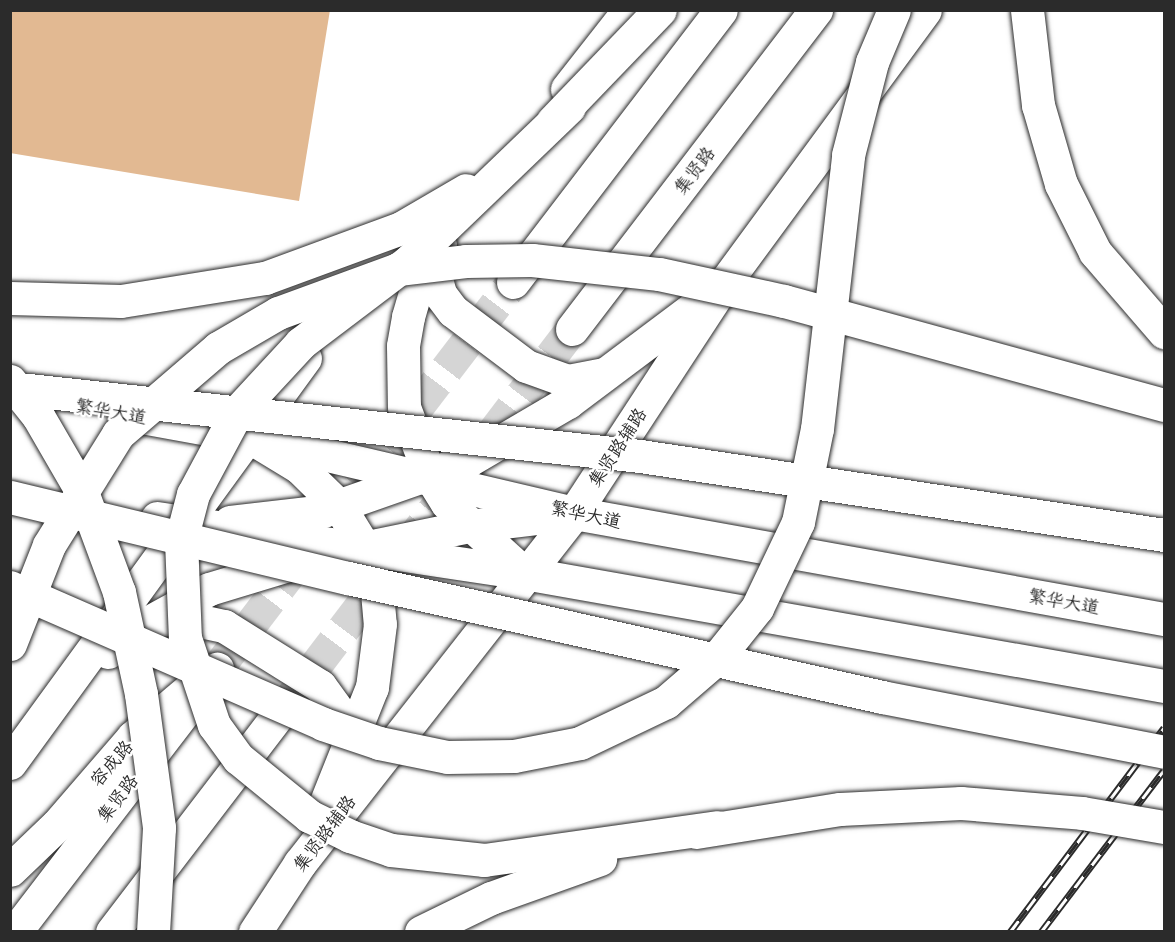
<!DOCTYPE html>
<html>
<head>
<meta charset="utf-8">
<style>
  body { margin:0 }
  #map { position:relative; width:1175px; height:942px; overflow:hidden; background:#fff; font-family:"Playpen Sans","LXGW WenKai TC",sans-serif }
  div>[style] { position:absolute }
  [style*='--x'] { left:calc(var(--x)*1px); top:calc(var(--y)*1px); width:calc(var(--w)*1px); rotate:calc(var(--a)*1deg) }
  .building>* { inset:0; background:#e2b992 }
  .highway-tunnel>* { height:33px; margin-top:-16.5px; transform-origin:0; background:repeating-linear-gradient(90deg,#d5d5d5 0 33px,transparent 0 49px) }
  .roads { filter:drop-shadow(0 0 2px #2b2b2b) drop-shadow(0 0 2px #2b2b2b) }
  .secondary>* { height:33px; margin:-16.5px; padding:0 16.5px; transform-origin:16.5px; border-radius:16.5px; background:#fff }
  .primary>* { height:33px; margin:-16.5px; padding:0 16.5px; transform-origin:16.5px; border-radius:16.5px; background:#fff }
  .highway>* { height:33px; margin:-16.5px; padding:0 16.5px; transform-origin:16.5px; border-radius:16.5px; background:#fff }
  .rail>* { height:7px; margin-top:-3.5px; transform-origin:0; background:repeating-linear-gradient(90deg,#fff 0 14px,#2b2b2b 0 28px); box-sizing:border-box; border-block:2px solid #2b2b2b }
  .bridges { filter:drop-shadow(0 0 2px #2b2b2b) drop-shadow(0 0 2px #2b2b2b) }
  .primary-bridge>* { height:33px; margin:-16.5px; padding:0 16.5px; transform-origin:16.5px; border-radius:16.5px; background:#fff }
  span { translate:-50% -50%; white-space:nowrap; text-align:center; line-height:1.15; -webkit-text-stroke:5px #fff; paint-order:stroke }
  .street-label { font-size:18px; color:#2b2b2b }
  .frame { position:absolute; inset:0; border:12px solid #2b2b2b; pointer-events:none }
</style>
</head>
<body>
<div id="map">
  <div class="building">
    <div style="clip-path:polygon(10px 10px,330px 10px,299px 201px,10px 153px)"></div>
  </div>
  <div class="highway-tunnel">
    <div style="--x:357;--y:486;--w:257;--a:-52.6"></div>
    <div style="--x:220;--y:665;--w:147;--a:-52.7"></div>
    <div style="--x:284;--y:707;--w:475;--a:-52.7"></div>
  </div>
  <div class="roads">
    <div class="secondary">
      <div style="--x:567;--y:89;--w:100;--a:-51.9"></div>
      <div style="--x:440;--y:245;--w:50;--a:118.6"></div>
      <div style="--x:416;--y:289;--w:29;--a:106"></div>
      <div style="--x:408;--y:317;--w:29;--a:100"></div>
      <div style="--x:403;--y:346;--w:61;--a:89.1"></div>
      <div style="--x:404;--y:407;--w:74;--a:69.4"></div>
      <div style="--x:430;--y:476;--w:32;--a:58"></div>
      <div style="--x:447;--y:503;--w:104;--a:42.3"></div>
      <div style="--x:439;--y:251;--w:24;--a:99"></div>
      <div style="--x:435;--y:275;--w:20;--a:75"></div>
      <div style="--x:440;--y:294;--w:21;--a:53"></div>
      <div style="--x:453;--y:311;--w:91;--a:37"></div>
      <div style="--x:526;--y:366;--w:45;--a:19.7"></div>
      <div style="--x:568;--y:381;--w:37;--a:-11"></div>
      <div style="--x:256;--y:441;--w:50;--a:31.2"></div>
      <div style="--x:299;--y:467;--w:56;--a:44.3"></div>
      <div style="--x:339;--y:506;--w:48;--a:58.6"></div>
      <div style="--x:364;--y:547;--w:47;--a:73.9"></div>
      <div style="--x:377;--y:592;--w:32;--a:85"></div>
      <div style="--x:380;--y:624;--w:64;--a:97.2"></div>
      <div style="--x:372;--y:687;--w:140;--a:111.8"></div>
      <div style="--x:230;--y:522;--w:94;--a:-6.7"></div>
      <div style="--x:323;--y:511;--w:155;--a:-19.3"></div>
      <div style="--x:469;--y:460;--w:115;--a:-30.4"></div>
      <div style="--x:568;--y:402;--w:166;--a:-36.9"></div>
      <div style="--x:363;--y:548;--w:108;--a:-11.7"></div>
      <div style="--x:469;--y:526;--w:101;--a:-6.8"></div>
      <div style="--x:158;--y:620;--w:28;--a:-4"></div>
      <div style="--x:186;--y:618;--w:39;--a:12"></div>
      <div style="--x:224;--y:626;--w:113;--a:32"></div>
      <div style="--x:320;--y:686;--w:37;--a:54"></div>
      <div style="--x:342;--y:716;--w:32;--a:76"></div>
      <div style="--x:108;--y:652;--w:51;--a:-36.2"></div>
      <div style="--x:149;--y:622;--w:68;--a:-28.8"></div>
      <div style="--x:209;--y:589;--w:93;--a:-16.9"></div>
      <div style="--x:10;--y:763;--w:501;--a:-53.93"></div>
      <div style="--x:10;--y:870;--w:65;--a:-43.8"></div>
      <div style="--x:57;--y:825;--w:116;--a:-49.2"></div>
      <div style="--x:133;--y:737;--w:84;--a:-40.2"></div>
      <div style="--x:255;--y:932;--w:82;--a:-56.9"></div>
      <div style="--x:300;--y:863;--w:444;--a:-51.9"></div>
      <div style="--x:574;--y:513;--w:272;--a:-56.8"></div>
      <div style="--x:723;--y:285;--w:341;--a:-53.7"></div>
    </div>
    <div class="primary">
      <div style="--x:1027;--y:10;--w:96;--a:83.4"></div>
      <div style="--x:1038;--y:105;--w:82;--a:73.8"></div>
      <div style="--x:1061;--y:184;--w:76;--a:63.4"></div>
      <div style="--x:1095;--y:252;--w:106;--a:49.2"></div>
      <div style="--x:125;--y:414;--w:123;--a:10.3"></div>
      <div style="--x:246;--y:436;--w:337;--a:13.2"></div>
      <div style="--x:574;--y:513;--w:599;--a:10.19"></div>
      <div style="--x:157;--y:518;--w:371;--a:8.5"></div>
      <div style="--x:524;--y:573;--w:650;--a:10.01"></div>
    </div>
    <div class="highway">
      <div style="--x:513;--y:282;--w:342;--a:-52.6"></div>
      <div style="--x:572;--y:329;--w:402;--a:-52.6"></div>
      <div style="--x:15;--y:932;--w:332;--a:-52.5"></div>
      <div style="--x:112;--y:932;--w:283;--a:-52.6"></div>
    </div>
  </div>
  <div class="rail">
    <div style="--x:1010;--y:932;--w:256;--a:-53"></div>
    <div style="--x:1041;--y:932;--w:203;--a:-52.8"></div>
  </div>
  <div class="bridges">
    <div class="primary-bridge">
      <div style="--x:569;--y:107;--w:222;--a:136.1"></div>
      <div style="--x:409;--y:261;--w:136;--a:142.8"></div>
      <div style="--x:301;--y:343;--w:94;--a:132.8"></div>
      <div style="--x:237;--y:412;--w:93;--a:118.2"></div>
      <div style="--x:193;--y:494;--w:48;--a:104.6"></div>
      <div style="--x:181;--y:540;--w:98;--a:87.7"></div>
      <div style="--x:185;--y:638;--w:92;--a:71.6"></div>
      <div style="--x:214;--y:725;--w:41;--a:54"></div>
      <div style="--x:238;--y:758;--w:92;--a:39.2"></div>
      <div style="--x:309;--y:816;--w:46;--a:26"></div>
      <div style="--x:350;--y:836;--w:43;--a:18.9"></div>
      <div style="--x:391;--y:850;--w:94;--a:6.1"></div>
      <div style="--x:484;--y:860;--w:236;--a:-8"></div>
      <div style="--x:553;--y:121;--w:154;--a:-46.1"></div>
      <div style="--x:10;--y:298;--w:111;--a:1.5"></div>
      <div style="--x:121;--y:301;--w:146;--a:-9.1"></div>
      <div style="--x:265;--y:278;--w:145;--a:-20.2"></div>
      <div style="--x:401;--y:228;--w:75;--a:-30.3"></div>
      <div style="--x:10;--y:381;--w:45;--a:51.3"></div>
      <div style="--x:38;--y:416;--w:88;--a:59.9"></div>
      <div style="--x:82;--y:492;--w:107;--a:69.7"></div>
      <div style="--x:119;--y:592;--w:104;--a:77.8"></div>
      <div style="--x:141;--y:694;--w:135;--a:82.3"></div>
      <div style="--x:159;--y:828;--w:104;--a:93.3"></div>
      <div style="--x:10;--y:388;--w:634;--a:6.16"></div>
      <div style="--x:640;--y:456;--w:530;--a:8.57"></div>
      <div style="--x:10;--y:497;--w:348;--a:13.5"></div>
      <div style="--x:348;--y:578;--w:547;--a:12.56"></div>
      <div style="--x:882;--y:697;--w:287;--a:11"></div>
      <div style="--x:10;--y:587;--w:342;--a:23.6"></div>
      <div style="--x:323;--y:724;--w:59;--a:18.7"></div>
      <div style="--x:379;--y:743;--w:69;--a:11.6"></div>
      <div style="--x:447;--y:757;--w:67;--a:-0.9"></div>
      <div style="--x:514;--y:756;--w:67;--a:-11.1"></div>
      <div style="--x:580;--y:743;--w:95;--a:-25.5"></div>
      <div style="--x:666;--y:702;--w:67;--a:-40.8"></div>
      <div style="--x:717;--y:658;--w:64;--a:-51.3"></div>
      <div style="--x:757;--y:608;--w:95;--a:-64.5"></div>
      <div style="--x:798;--y:522;--w:95;--a:-78.5"></div>
      <div style="--x:817;--y:429;--w:276;--a:-83.5"></div>
      <div style="--x:848;--y:155;--w:96;--a:-75.5"></div>
      <div style="--x:872;--y:62;--w:56;--a:-67.1"></div>
      <div style="--x:10;--y:644;--w:106;--a:-68.5"></div>
      <div style="--x:49;--y:545;--w:131;--a:-58.1"></div>
      <div style="--x:118;--y:434;--w:132;--a:-40.7"></div>
      <div style="--x:218;--y:348;--w:69;--a:-30.3"></div>
      <div style="--x:278;--y:313;--w:128;--a:-20.1"></div>
      <div style="--x:398;--y:269;--w:68;--a:-6.7"></div>
      <div style="--x:466;--y:261;--w:66;--a:-0.9"></div>
      <div style="--x:532;--y:260;--w:128;--a:6.3"></div>
      <div style="--x:659;--y:274;--w:128;--a:12.2"></div>
      <div style="--x:784;--y:301;--w:394;--a:15.3"></div>
      <div style="--x:696;--y:832;--w:146;--a:-9.1"></div>
      <div style="--x:840;--y:809;--w:121;--a:-2.8"></div>
      <div style="--x:961;--y:803;--w:121;--a:4.7"></div>
      <div style="--x:1082;--y:813;--w:83;--a:9.7"></div>
      <div style="--x:421;--y:932;--w:78;--a:-25.9"></div>
      <div style="--x:491;--y:898;--w:116;--a:-19.7"></div>
    </div>
  </div>
  <div class="street-label">
    <span style="left:694px;top:170px;rotate:-53deg">集贤路</span>
    <span style="left:111px;top:411px;rotate:10deg">繁华大道</span>
    <span style="left:617px;top:447px;rotate:-57deg">集贤路辅路</span>
    <span style="left:586px;top:514px;rotate:12deg">繁华大道</span>
    <span style="left:1064px;top:601px;rotate:10deg">繁华大道</span>
    <span style="left:111px;top:763px;rotate:-49deg">容成路</span>
    <span style="left:117px;top:798px;rotate:-53deg">集贤路</span>
    <span style="left:324px;top:833px;rotate:-53deg">集贤路辅路</span>
  </div>
  <div class="frame"></div>
</div>
</body>
</html>
